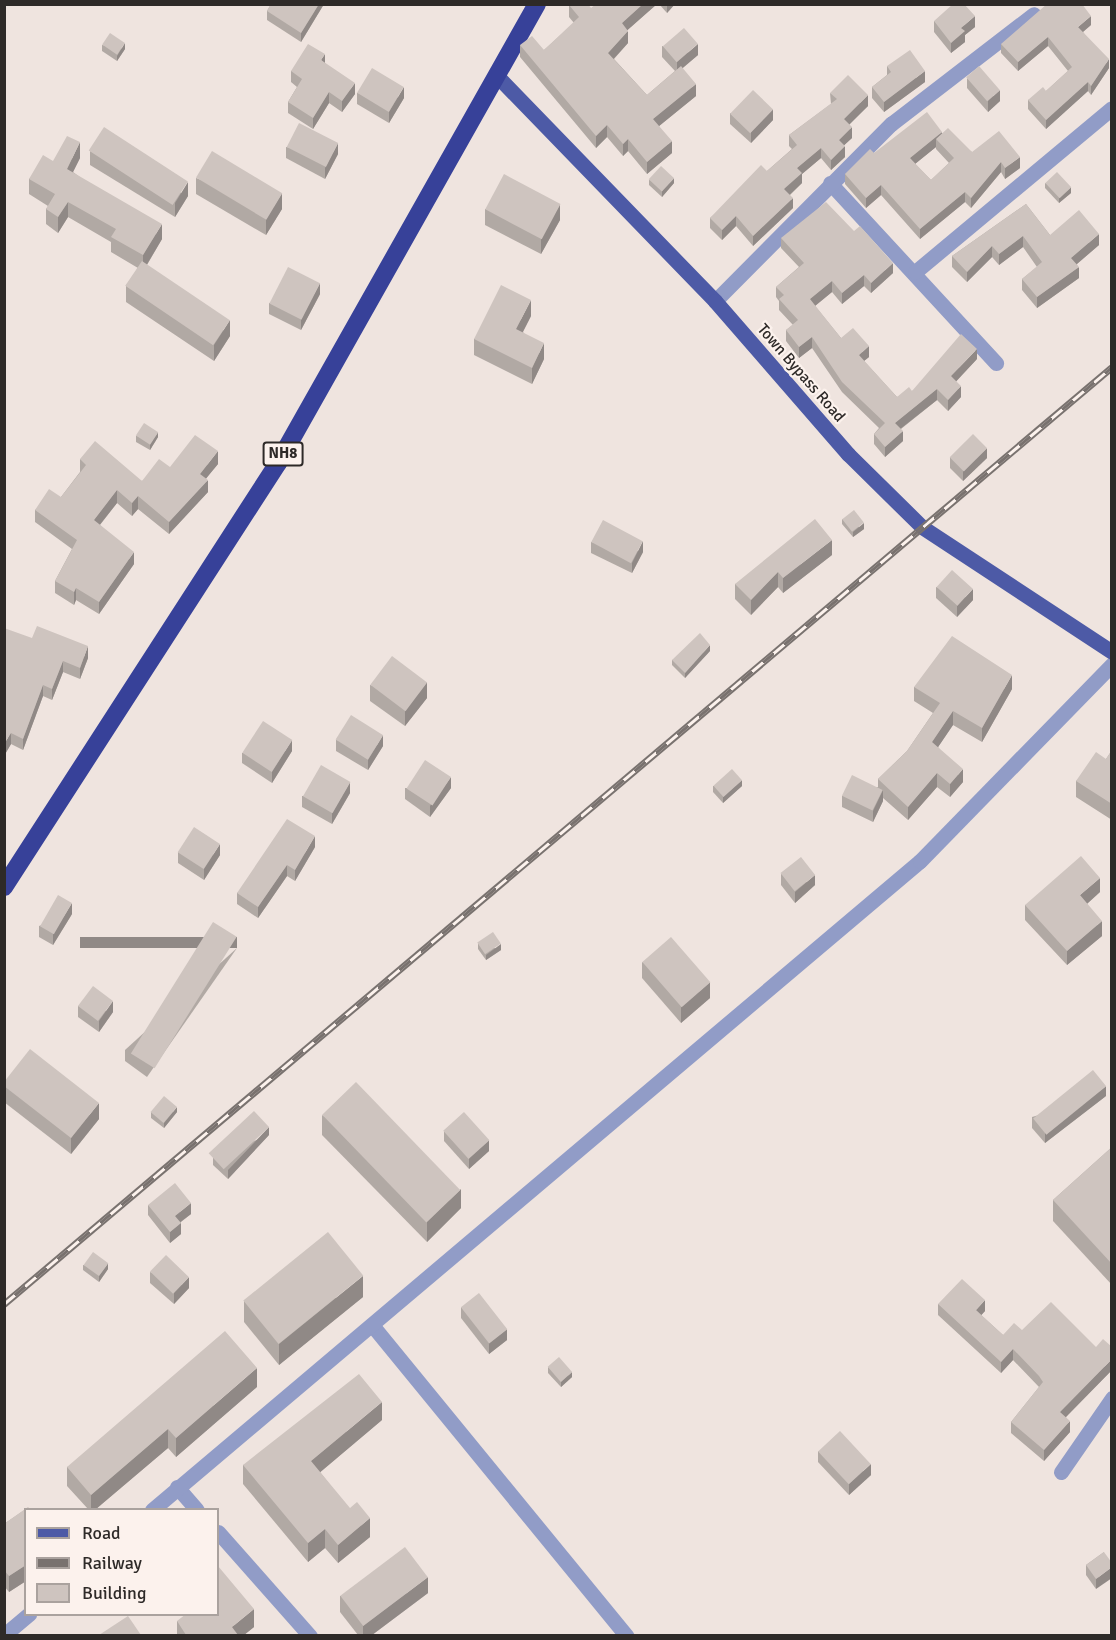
<!DOCTYPE html>
<html>
<head>
<meta charset="utf-8">
<style>
  body { margin:0 }
  #map { position:relative; width:1116px; height:1640px; overflow:hidden; background:#efe4df; font-family:Signika,sans-serif }
  div>[style] { position:absolute }
  [style*='--x'] { left:calc(var(--x)*1px); top:calc(var(--y)*1px); width:calc(var(--w)*1px); rotate:calc(var(--a)*1deg) }
  .minor>* { height:15px; margin:-7.5px; padding:0 7.5px; transform-origin:7.5px; border-radius:7.5px; background:#919cc7 }
  .major>* { height:15px; margin:-7.5px; padding:0 7.5px; transform-origin:7.5px; border-radius:7.5px; background:#4d5aa6 }
  .highway>* { height:18px; margin:-9px; padding:0 9px; transform-origin:9px; border-radius:9px; background:#374199 }
  .rail>* { height:7px; margin-top:-3.5px; transform-origin:0; background:repeating-linear-gradient(90deg,#fcf2ed 0 14px,#79726f 0 28px); box-sizing:border-box; border-block:2px solid #79726f }
  .wall>* { inset:0; background:#b1a9a4 }
  .shaded-wall>* { inset:0; background:#908986; transform-origin:0 0 }
  .building>* { inset:0; background:#cec4bf; transform-origin:0 0 }
  span { translate:-50% -50%; white-space:nowrap; text-align:center; line-height:1.15; -webkit-text-stroke:4.5px #fcf2ed; paint-order:stroke }
  .shield-label span { padding:2px 4px; background:#fcf2ed; border:2px solid; border-radius:4px; -webkit-text-stroke-width:0 }
  .shield-label { font-size:15px; color:#2e2a28; font-weight:700 }
  .street-label { font-size:16px; color:#2e2a28 }
  .frame { position:absolute; inset:0; border:6px solid #2e2a28; pointer-events:none }
  .legend { position:absolute; left:24px; top:1508px; width:195px; height:108px; box-sizing:border-box; background:#fcf2ed; border:2px solid #aaa29e; margin:0; padding:8px 10px; list-style:none; font-size:18px; color:#2e2a28 }
  .legend li { display:flex; align-items:center; gap:12px; height:30px }
  .legend b { width:30px; border:2px solid #aaa29e }
</style>
</head>
<body>
<div id="map">
  <div class="minor">
    <div style="--x:830;--y:183;--w:245;--a:47.3"></div>
    <div style="--x:915;--y:272;--w:256;--a:-39.8"></div>
    <div style="--x:715;--y:301;--w:250;--a:-45.2"></div>
    <div style="--x:891;--y:124;--w:180;--a:-37.6"></div>
    <div style="--x:372;--y:1325;--w:402;--a:50.7"></div>
    <div style="--x:1061;--y:1472;--w:90;--a:-55.4"></div>
    <div style="--x:177;--y:1487;--w:30;--a:49"></div>
    <div style="--x:152;--y:1510;--w:1005;--a:-40.2"></div>
    <div style="--x:920;--y:861;--w:275;--a:-45.7"></div>
    <div style="--x:218;--y:1532;--w:139;--a:48.5"></div>
    <div style="--x:4;--y:1635;--w:33;--a:-40"></div>
  </div>
  <div class="major">
    <div style="--x:498;--y:77;--w:312;--a:45.9"></div>
    <div style="--x:715;--y:301;--w:203;--a:49"></div>
    <div style="--x:848;--y:454;--w:104;--a:44.6"></div>
    <div style="--x:922;--y:527;--w:227;--a:33.3"></div>
  </div>
  <div class="highway">
    <div style="--x:4;--y:887;--w:505;--a:-57.13"></div>
    <div style="--x:278;--y:463;--w:527;--a:-60.57"></div>
  </div>
  <div class="rail">
    <div style="--x:4;--y:1304;--w:1451;--a:-40.22"></div>
  </div>
  <div class="wall">
    <div style="clip-path:polygon(271px 4px,324px 4px,301px 42px,267px 20px,267px 11px)"></div>
    <div style="clip-path:polygon(657px 4px,627px 30px,628px 43px,614px 59px,647px 95px,675px 71px,662px 57px,662px 46px,698px 55px,682px 68px,696px 96px,659px 126px,672px 153px,647px 174px,628px 151px,623px 156px,607px 137px,596px 148px,520px 57px,520px 45px,544px 50px,574px 23px,569px 17px,569px 5px,591px 8px)"></div>
    <div style="clip-path:polygon(659px 4px,675px 4px,667px 13px)"></div>
    <div style="clip-path:polygon(934px 21px,975px 27px,965px 35px,965px 42px,951px 53px,934px 32px)"></div>
    <div style="clip-path:polygon(1091px 25px,1083px 32px,1109px 68px,1091px 95px,1088px 91px,1046px 129px,1028px 109px,1028px 100px,1046px 91px,1068px 71px,1048px 46px,1018px 71px,1001px 53px,1001px 44px)"></div>
    <div style="clip-path:polygon(102px 45px,125px 49px,117px 61px,102px 51px)"></div>
    <div style="clip-path:polygon(325px 63px,355px 94px,342px 112px,329px 103px,313px 129px,288px 113px,288px 102px,297px 87px,291px 82px,291px 71px)"></div>
    <div style="clip-path:polygon(887px 66px,925px 82px,884px 112px,872px 98px,872px 87px,887px 75px)"></div>
    <div style="clip-path:polygon(967px 78px,1000px 101px,988px 112px,967px 88px)"></div>
    <div style="clip-path:polygon(357px 93px,404px 98px,389px 123px,357px 104px)"></div>
    <div style="clip-path:polygon(830px 93px,868px 106px,849px 124px,852px 138px,844px 145px,845px 157px,831px 170px,821px 158px,802px 174px,802px 183px,790px 195px,793px 208px,753px 246px,736px 226px,722px 240px,710px 228px,710px 218px,767px 171px,792px 149px,789px 146px,789px 135px,831px 104px)"></div>
    <div style="clip-path:polygon(730px 113px,773px 120px,751px 143px,730px 124px)"></div>
    <div style="clip-path:polygon(evenodd,942px 133px,972px 152px,1020px 168px,1005px 179px,1001px 172px,971px 208px,965px 202px,920px 239px,881px 195px,866px 208px,845px 184px,845px 174px,874px 153px,942px 133px,936px 147px,936px 149px,949px 163px,931px 180px,915px 164px,936px 147px)"></div>
    <div style="clip-path:polygon(286px 147px,338px 154px,325px 179px,286px 158px)"></div>
    <div style="clip-path:polygon(90px 151px,188px 196px,175px 217px,90px 165px)"></div>
    <div style="clip-path:polygon(80px 158px,73px 172px,162px 239px,147px 265px,230px 336px,214px 361px,126px 302px,126px 286px,138px 268px,111px 252px,111px 242px,68px 217px,58px 233px,46px 224px,46px 209px,48px 206px,29px 194px,29px 179px,53px 161px)"></div>
    <div style="clip-path:polygon(196px 178px,282px 209px,266px 235px,196px 194px)"></div>
    <div style="clip-path:polygon(649px 180px,674px 183px,662px 197px,649px 185px)"></div>
    <div style="clip-path:polygon(1045px 183px,1071px 193px,1059px 203px,1045px 188px)"></div>
    <div style="clip-path:polygon(1026px 204px,1050px 235px,1099px 245px,1077px 264px,1079px 278px,1037px 308px,1022px 290px,1022px 279px,1037px 267px,1023px 247px,999px 265px,992px 257px,967px 282px,952px 267px,952px 256px)"></div>
    <div style="clip-path:polygon(485px 209px,560px 220px,541px 254px,485px 225px)"></div>
    <div style="clip-path:polygon(781px 238px,893px 273px,871px 293px,864px 286px,842px 304px,832px 292px,815px 306px,841px 338px,869px 357px,864px 361px,897px 397px,912px 391px,977px 359px,956px 381px,961px 397px,948px 411px,937px 400px,901px 429px,903px 441px,885px 457px,874px 444px,874px 434px,879px 428px,842px 392px,812px 348px,799px 358px,786px 341px,786px 330px,793px 325px,779px 310px,779px 301px,776px 297px,776px 287px,799px 267px,781px 248px)"></div>
    <div style="clip-path:polygon(320px 294px,301px 330px,269px 314px,269px 303px)"></div>
    <div style="clip-path:polygon(531px 316px,523px 332px,544px 359px,532px 384px,474px 355px,474px 339px)"></div>
    <div style="clip-path:polygon(136px 436px,158px 437px,150px 450px,136px 442px)"></div>
    <div style="clip-path:polygon(950px 457px,987px 458px,963px 481px,950px 468px)"></div>
    <div style="clip-path:polygon(80px 459px,142px 481px,170px 467px,218px 464px,206px 478px,208px 492px,169px 534px,138px 509px,132px 516px,117px 503px,100px 525px,134px 564px,99px 614px,76px 600px,74px 605px,55px 593px,55px 581px,72px 549px,35px 522px,35px 510px,61px 497px,80px 472px)"></div>
    <div style="clip-path:polygon(842px 519px,864px 529px,853px 537px,842px 524px)"></div>
    <div style="clip-path:polygon(591px 542px,643px 552px,632px 573px,591px 553px)"></div>
    <div style="clip-path:polygon(832px 555px,783px 593px,778px 587px,751px 615px,735px 599px,735px 584px)"></div>
    <div style="clip-path:polygon(936px 587px,973px 600px,957px 617px,936px 598px)"></div>
    <div style="clip-path:polygon(32px 638px,88px 658px,80px 679px,63px 672px,52px 700px,43px 696px,23px 750px,11px 744px,4px 756px)"></div>
    <div style="clip-path:polygon(710px 651px,685px 678px,672px 665px,672px 660px)"></div>
    <div style="clip-path:polygon(370px 685px,427px 698px,405px 726px,370px 701px)"></div>
    <div style="clip-path:polygon(914px 687px,1012px 689px,982px 742px,953px 725px,938px 747px,963px 782px,950px 797px,937px 787px,908px 820px,883px 798px,883px 801px,873px 822px,842px 807px,842px 796px,878px 787px,878px 779px,907px 751px,933px 713px,914px 701px)"></div>
    <div style="clip-path:polygon(336px 740px,383px 746px,368px 770px,336px 751px)"></div>
    <div style="clip-path:polygon(1112px 750px,1112px 820px,1076px 797px,1076px 781px,1106px 759px)"></div>
    <div style="clip-path:polygon(292px 751px,272px 783px,242px 763px,242px 753px)"></div>
    <div style="clip-path:polygon(713px 786px,742px 786px,723px 803px,713px 792px)"></div>
    <div style="clip-path:polygon(405px 788px,451px 788px,430px 817px,405px 799px)"></div>
    <div style="clip-path:polygon(350px 793px,332px 824px,302px 807px,302px 796px)"></div>
    <div style="clip-path:polygon(315px 847px,295px 881px,287px 876px,258px 918px,237px 904px,237px 893px)"></div>
    <div style="clip-path:polygon(178px 852px,220px 855px,204px 880px,178px 863px)"></div>
    <div style="clip-path:polygon(781px 874px,815px 885px,795px 903px,781px 885px)"></div>
    <div style="clip-path:polygon(1100px 892px,1087px 904px,1102px 936px,1067px 965px,1025px 920px,1025px 905px)"></div>
    <div style="clip-path:polygon(72px 914px,53px 945px,39px 937px,39px 926px)"></div>
    <div style="clip-path:polygon(478px 943px,501px 950px,486px 960px,478px 949px)"></div>
    <div style="clip-path:polygon(237px 948px,147px 1077px,125px 1061px,125px 1050px)"></div>
    <div style="clip-path:polygon(642px 962px,710px 998px,681px 1023px,642px 978px)"></div>
    <div style="clip-path:polygon(78px 1006px,113px 1012px,99px 1032px,78px 1017px)"></div>
    <div style="clip-path:polygon(4px 1082px,99px 1119px,71px 1154px,4px 1102px)"></div>
    <div style="clip-path:polygon(1106px 1096px,1045px 1143px,1032px 1128px,1032px 1117px)"></div>
    <div style="clip-path:polygon(151px 1112px,177px 1112px,164px 1128px,151px 1118px)"></div>
    <div style="clip-path:polygon(322px 1115px,461px 1208px,427px 1242px,322px 1135px)"></div>
    <div style="clip-path:polygon(444px 1131px,489px 1151px,469px 1169px,444px 1141px)"></div>
    <div style="clip-path:polygon(269px 1135px,228px 1179px,213px 1165px,213px 1157px)"></div>
    <div style="clip-path:polygon(1112px 1147px,1112px 1285px,1053px 1221px,1053px 1200px)"></div>
    <div style="clip-path:polygon(148px 1205px,191px 1214px,181px 1222px,181px 1234px,170px 1243px,148px 1215px)"></div>
    <div style="clip-path:polygon(83px 1265px,108px 1269px,99px 1282px,83px 1270px)"></div>
    <div style="clip-path:polygon(150px 1272px,189px 1288px,174px 1304px,150px 1283px)"></div>
    <div style="clip-path:polygon(363px 1297px,279px 1365px,244px 1322px,244px 1301px)"></div>
    <div style="clip-path:polygon(938px 1304px,985px 1311px,981px 1315px,1003px 1335px,1022px 1330px,1112px 1370px,1066px 1417px,1070px 1432px,1044px 1461px,1011px 1433px,1011px 1422px,1039px 1387px,1013px 1360px,1001px 1373px,938px 1315px)"></div>
    <div style="clip-path:polygon(461px 1307px,507px 1340px,489px 1354px,461px 1318px)"></div>
    <div style="clip-path:polygon(548px 1367px,572px 1377px,561px 1387px,548px 1373px)"></div>
    <div style="clip-path:polygon(257px 1387px,176px 1457px,168px 1448px,96px 1509px,88px 1509px,67px 1486px,67px 1467px)"></div>
    <div style="clip-path:polygon(382px 1420px,320px 1472px,370px 1537px,338px 1563px,325px 1548px,308px 1562px,243px 1484px,243px 1465px)"></div>
    <div style="clip-path:polygon(818px 1451px,871px 1475px,849px 1495px,818px 1462px)"></div>
    <div style="clip-path:polygon(1112px 1461px,1112px 1475px,1110px 1473px,1110px 1462px)"></div>
    <div style="clip-path:polygon(26px 1509px,26px 1581px,9px 1592px,4px 1586px,4px 1524px)"></div>
    <div style="clip-path:polygon(1104px 1552px,1096px 1589px,1086px 1575px,1086px 1565px)"></div>
    <div style="clip-path:polygon(428px 1593px,372px 1635px,358px 1635px,340px 1612px,340px 1596px)"></div>
    <div style="clip-path:polygon(177px 1621px,254px 1627px,244px 1635px,177px 1635px)"></div>
  </div>
  <div class="shaded-wall">
    <div style="clip-path:polygon(319px 4px,324px 4px,301px 42px,301px 33px)"></div>
    <div style="clip-path:polygon(643px 4px,657px 4px,622px 35px,622px 23px)"></div>
    <div style="clip-path:polygon(667px 4px,675px 4px,667px 13px)"></div>
    <div style="clip-path:polygon(975px 16px,975px 27px,965px 35px,965px 42px,951px 53px,951px 43px,961px 28px)"></div>
    <div style="clip-path:polygon(1091px 16px,1091px 25px,1078px 36px,1078px 27px)"></div>
    <div style="clip-path:polygon(628px 31px,628px 43px,608px 65px,608px 53px)"></div>
    <div style="clip-path:polygon(1048px 37px,1048px 46px,1018px 71px,1018px 62px)"></div>
    <div style="clip-path:polygon(125px 43px,125px 49px,117px 61px,117px 56px)"></div>
    <div style="clip-path:polygon(698px 44px,698px 55px,677px 73px,677px 62px)"></div>
    <div style="clip-path:polygon(325px 54px,325px 65px,321px 60px)"></div>
    <div style="clip-path:polygon(1109px 59px,1109px 68px,1091px 95px,1091px 86px)"></div>
    <div style="clip-path:polygon(925px 71px,925px 82px,884px 112px,884px 102px)"></div>
    <div style="clip-path:polygon(1088px 82px,1088px 91px,1046px 129px,1046px 120px)"></div>
    <div style="clip-path:polygon(355px 83px,355px 94px,342px 112px,342px 101px)"></div>
    <div style="clip-path:polygon(696px 84px,696px 96px,653px 131px,653px 119px)"></div>
    <div style="clip-path:polygon(404px 87px,404px 98px,389px 123px,389px 112px)"></div>
    <div style="clip-path:polygon(1000px 90px,1000px 101px,988px 112px,988px 101px)"></div>
    <div style="clip-path:polygon(329px 92px,329px 103px,313px 129px,313px 118px)"></div>
    <div style="clip-path:polygon(868px 95px,868px 106px,844px 130px,844px 119px)"></div>
    <div style="clip-path:polygon(773px 109px,773px 120px,751px 143px,751px 132px)"></div>
    <div style="clip-path:polygon(607px 125px,607px 137px,596px 148px,596px 136px)"></div>
    <div style="clip-path:polygon(852px 127px,852px 138px,839px 150px,839px 140px)"></div>
    <div style="clip-path:polygon(942px 132px,942px 142px,936px 139px,936px 147px,910px 168px,910px 158px)"></div>
    <div style="clip-path:polygon(628px 139px,628px 151px,623px 156px,623px 144px)"></div>
    <div style="clip-path:polygon(672px 141px,672px 153px,647px 174px,647px 162px)"></div>
    <div style="clip-path:polygon(80px 142px,80px 158px,67px 184px,67px 169px)"></div>
    <div style="clip-path:polygon(338px 143px,338px 154px,325px 179px,325px 168px)"></div>
    <div style="clip-path:polygon(845px 146px,845px 157px,831px 170px,831px 160px)"></div>
    <div style="clip-path:polygon(821px 148px,821px 158px,802px 174px,802px 183px,784px 200px,784px 189px,797px 168px)"></div>
    <div style="clip-path:polygon(1020px 157px,1020px 168px,1005px 179px,1005px 168px)"></div>
    <div style="clip-path:polygon(1001px 162px,1001px 172px,971px 208px,971px 198px)"></div>
    <div style="clip-path:polygon(674px 178px,674px 183px,662px 197px,662px 191px)"></div>
    <div style="clip-path:polygon(188px 182px,188px 196px,175px 217px,175px 203px)"></div>
    <div style="clip-path:polygon(881px 185px,881px 195px,866px 208px,866px 198px)"></div>
    <div style="clip-path:polygon(1071px 187px,1071px 193px,1059px 203px,1059px 198px)"></div>
    <div style="clip-path:polygon(965px 192px,965px 202px,920px 239px,920px 229px)"></div>
    <div style="clip-path:polygon(282px 193px,282px 209px,266px 235px,266px 219px)"></div>
    <div style="clip-path:polygon(793px 198px,793px 208px,753px 246px,753px 236px)"></div>
    <div style="clip-path:polygon(68px 202px,68px 217px,58px 233px,58px 217px)"></div>
    <div style="clip-path:polygon(560px 204px,560px 220px,541px 254px,541px 238px)"></div>
    <div style="clip-path:polygon(736px 216px,736px 226px,722px 240px,722px 230px)"></div>
    <div style="clip-path:polygon(162px 224px,162px 239px,143px 271px,143px 255px)"></div>
    <div style="clip-path:polygon(1099px 234px,1099px 245px,1071px 269px,1071px 258px)"></div>
    <div style="clip-path:polygon(1023px 236px,1023px 247px,999px 265px,999px 254px)"></div>
    <div style="clip-path:polygon(992px 246px,992px 257px,967px 282px,967px 272px)"></div>
    <div style="clip-path:polygon(893px 263px,893px 273px,871px 293px,871px 283px)"></div>
    <div style="clip-path:polygon(1079px 267px,1079px 278px,1037px 308px,1037px 297px)"></div>
    <div style="clip-path:polygon(864px 275px,864px 286px,842px 304px,842px 293px)"></div>
    <div style="clip-path:polygon(832px 281px,832px 292px,810px 310px,810px 299px)"></div>
    <div style="clip-path:polygon(320px 283px,320px 294px,301px 330px,301px 319px)"></div>
    <div style="clip-path:polygon(531px 300px,531px 316px,516px 345px,516px 329px)"></div>
    <div style="clip-path:polygon(230px 320px,230px 336px,214px 361px,214px 345px)"></div>
    <div style="clip-path:polygon(812px 337px,812px 348px,799px 358px,799px 347px)"></div>
    <div style="clip-path:polygon(544px 343px,544px 359px,532px 384px,532px 368px)"></div>
    <div style="clip-path:polygon(869px 346px,869px 357px,859px 365px,859px 355px)"></div>
    <div style="clip-path:polygon(977px 349px,977px 359px,951px 387px,951px 376px)"></div>
    <div style="clip-path:polygon(961px 386px,961px 397px,948px 411px,948px 400px)"></div>
    <div style="clip-path:polygon(937px 389px,937px 400px,895px 433px,895px 423px)"></div>
    <div style="clip-path:polygon(903px 431px,903px 441px,885px 457px,885px 447px)"></div>
    <div style="clip-path:polygon(158px 432px,158px 437px,150px 450px,150px 444px)"></div>
    <div style="clip-path:polygon(987px 448px,987px 458px,963px 481px,963px 470px)"></div>
    <div style="clip-path:polygon(218px 451px,218px 464px,200px 486px,200px 474px)"></div>
    <div style="clip-path:polygon(208px 480px,208px 492px,169px 534px,169px 522px)"></div>
    <div style="clip-path:polygon(117px 490px,117px 503px,94px 532px,94px 520px)"></div>
    <div style="clip-path:polygon(138px 496px,138px 509px,132px 516px,132px 503px)"></div>
    <div style="clip-path:polygon(864px 523px,864px 529px,853px 537px,853px 532px)"></div>
    <div style="clip-path:polygon(832px 540px,832px 555px,783px 593px,783px 578px)"></div>
    <div style="clip-path:polygon(643px 541px,643px 552px,632px 573px,632px 563px)"></div>
    <div style="clip-path:polygon(134px 552px,134px 564px,99px 614px,99px 602px)"></div>
    <div style="clip-path:polygon(778px 572px,778px 587px,751px 615px,751px 600px)"></div>
    <div style="clip-path:polygon(76px 588px,76px 600px,74px 605px,74px 592px)"></div>
    <div style="clip-path:polygon(973px 589px,973px 600px,957px 617px,957px 606px)"></div>
    <div style="clip-path:polygon(710px 645px,710px 651px,685px 678px,685px 673px)"></div>
    <div style="clip-path:polygon(88px 646px,88px 658px,80px 679px,80px 668px)"></div>
    <div style="clip-path:polygon(63px 661px,63px 672px,52px 700px,52px 689px)"></div>
    <div style="clip-path:polygon(1012px 675px,1012px 689px,982px 742px,982px 728px)"></div>
    <div style="clip-path:polygon(427px 682px,427px 698px,405px 726px,405px 710px)"></div>
    <div style="clip-path:polygon(43px 685px,43px 696px,23px 750px,23px 739px)"></div>
    <div style="clip-path:polygon(953px 711px,953px 725px,932px 756px,932px 742px)"></div>
    <div style="clip-path:polygon(11px 733px,11px 744px,4px 756px,4px 744px)"></div>
    <div style="clip-path:polygon(383px 735px,383px 746px,368px 770px,368px 760px)"></div>
    <div style="clip-path:polygon(292px 740px,292px 751px,272px 783px,272px 772px)"></div>
    <div style="clip-path:polygon(963px 769px,963px 782px,950px 797px,950px 784px)"></div>
    <div style="clip-path:polygon(937px 773px,937px 787px,908px 820px,908px 807px)"></div>
    <div style="clip-path:polygon(451px 777px,451px 788px,430px 817px,430px 806px)"></div>
    <div style="clip-path:polygon(742px 780px,742px 786px,723px 803px,723px 797px)"></div>
    <div style="clip-path:polygon(350px 782px,350px 793px,332px 824px,332px 813px)"></div>
    <div style="clip-path:polygon(883px 790px,883px 801px,873px 822px,873px 811px)"></div>
    <div style="clip-path:polygon(315px 836px,315px 847px,295px 881px,295px 870px)"></div>
    <div style="clip-path:polygon(220px 844px,220px 855px,204px 880px,204px 869px)"></div>
    <div style="clip-path:polygon(287px 865px,287px 876px,258px 918px,258px 907px)"></div>
    <div style="clip-path:polygon(815px 875px,815px 885px,795px 903px,795px 892px)"></div>
    <div style="clip-path:polygon(1100px 878px,1100px 892px,1080px 910px,1080px 895px)"></div>
    <div style="clip-path:polygon(72px 903px,72px 914px,53px 945px,53px 934px)"></div>
    <div style="clip-path:polygon(1102px 921px,1102px 936px,1067px 965px,1067px 951px)"></div>
    <div style="left:237px;top:937px;width:11px;height:157px;rotate:90deg"></div>
    <div style="clip-path:polygon(501px 944px,501px 950px,486px 960px,486px 955px)"></div>
    <div style="clip-path:polygon(710px 982px,710px 998px,681px 1023px,681px 1007px)"></div>
    <div style="clip-path:polygon(113px 1001px,113px 1012px,99px 1032px,99px 1021px)"></div>
    <div style="clip-path:polygon(1106px 1086px,1106px 1096px,1045px 1143px,1045px 1132px)"></div>
    <div style="clip-path:polygon(99px 1103px,99px 1119px,71px 1154px,71px 1138px)"></div>
    <div style="clip-path:polygon(177px 1107px,177px 1112px,164px 1128px,164px 1123px)"></div>
    <div style="clip-path:polygon(269px 1127px,269px 1135px,228px 1179px,228px 1170px)"></div>
    <div style="clip-path:polygon(489px 1140px,489px 1151px,469px 1169px,469px 1158px)"></div>
    <div style="clip-path:polygon(461px 1189px,461px 1208px,427px 1242px,427px 1222px)"></div>
    <div style="clip-path:polygon(191px 1203px,191px 1214px,175px 1226px,175px 1216px)"></div>
    <div style="clip-path:polygon(181px 1223px,181px 1234px,170px 1243px,170px 1232px)"></div>
    <div style="clip-path:polygon(108px 1263px,108px 1269px,99px 1282px,99px 1276px)"></div>
    <div style="clip-path:polygon(363px 1276px,363px 1297px,279px 1365px,279px 1344px)"></div>
    <div style="clip-path:polygon(189px 1277px,189px 1288px,174px 1304px,174px 1293px)"></div>
    <div style="clip-path:polygon(985px 1300px,985px 1311px,976px 1321px,976px 1310px)"></div>
    <div style="clip-path:polygon(507px 1329px,507px 1340px,489px 1354px,489px 1343px)"></div>
    <div style="clip-path:polygon(1013px 1349px,1013px 1360px,1001px 1373px,1001px 1362px)"></div>
    <div style="clip-path:polygon(1112px 1359px,1112px 1370px,1060px 1423px,1060px 1412px)"></div>
    <div style="clip-path:polygon(257px 1368px,257px 1387px,176px 1457px,176px 1438px)"></div>
    <div style="clip-path:polygon(572px 1372px,572px 1377px,561px 1387px,561px 1382px)"></div>
    <div style="clip-path:polygon(382px 1402px,382px 1420px,311px 1480px,311px 1461px)"></div>
    <div style="clip-path:polygon(1070px 1421px,1070px 1432px,1044px 1461px,1044px 1450px)"></div>
    <div style="clip-path:polygon(168px 1429px,168px 1448px,96px 1509px,91px 1509px,91px 1495px)"></div>
    <div style="clip-path:polygon(871px 1464px,871px 1475px,849px 1495px,849px 1484px)"></div>
    <div style="clip-path:polygon(370px 1518px,370px 1537px,338px 1563px,338px 1545px)"></div>
    <div style="clip-path:polygon(325px 1529px,325px 1548px,308px 1562px,308px 1543px)"></div>
    <div style="clip-path:polygon(26px 1565px,26px 1581px,9px 1592px,9px 1576px)"></div>
    <div style="clip-path:polygon(1112px 1567px,1112px 1578px,1096px 1589px,1096px 1579px)"></div>
    <div style="clip-path:polygon(428px 1577px,428px 1593px,372px 1635px,363px 1635px,363px 1626px)"></div>
    <div style="clip-path:polygon(254px 1609px,254px 1627px,244px 1635px,232px 1635px,232px 1627px)"></div>
  </div>
  <div class="building">
    <div style="clip-path:polygon(271px 4px,319px 4px,301px 33px,267px 11px)"></div>
    <div style="clip-path:polygon(570px 4px,588px 4px,591px 8px,596px 4px,643px 4px,622px 23px,628px 31px,608px 53px,647px 95px,681px 66px,696px 84px,653px 119px,672px 141px,647px 162px,628px 139px,623px 144px,607px 125px,596px 136px,520px 45px,532px 36px,544px 50px,579px 17px,569px 5px)"></div>
    <div style="clip-path:polygon(953px 4px,964px 4px,975px 16px,961px 28px,965px 31px,951px 43px,934px 21px)"></div>
    <div style="clip-path:polygon(1047px 4px,1082px 4px,1091px 16px,1078px 27px,1109px 59px,1091px 86px,1088px 82px,1046px 120px,1028px 100px,1043px 87px,1046px 91px,1072px 67px,1048px 37px,1018px 62px,1001px 44px)"></div>
    <div style="left:684px;top:28px;width:21px;height:28px;rotate:49deg"></div>
    <div style="left:110px;top:33px;width:18px;height:14px;rotate:34deg"></div>
    <div style="clip-path:polygon(308px 44px,325px 54px,321px 60px,355px 83px,342px 101px,329px 92px,313px 118px,288px 102px,302px 79px,291px 71px)"></div>
    <div style="clip-path:polygon(910px 50px,925px 71px,884px 102px,872px 87px,891px 72px,887px 66px)"></div>
    <div style="left:979px;top:66px;width:32px;height:17px;rotate:49deg"></div>
    <div style="left:372px;top:68px;width:37px;height:29px;rotate:31deg"></div>
    <div style="clip-path:polygon(848px 75px,868px 95px,844px 119px,852px 127px,839px 140px,845px 146px,831px 160px,821px 148px,797px 168px,802px 173px,784px 189px,793px 198px,753px 236px,736px 216px,722px 230px,710px 218px,761px 165px,767px 171px,797px 145px,789px 135px,837px 99px,830px 93px)"></div>
    <div style="left:753px;top:90px;width:28px;height:33px;rotate:44deg"></div>
    <div style="clip-path:polygon(927px 112px,942px 132px,910px 158px,931px 180px,954px 158px,936px 139px,948px 128px,972px 152px,999px 131px,1020px 157px,1005px 168px,1001px 162px,971px 198px,965px 192px,920px 229px,881px 185px,866px 198px,845px 174px,870px 149px,874px 153px)"></div>
    <div style="left:299px;top:123px;width:44px;height:27px;rotate:27deg"></div>
    <div style="left:104px;top:127px;width:100px;height:28px;rotate:33deg"></div>
    <div style="clip-path:polygon(67px 136px,80px 142px,67px 169px,162px 224px,143px 255px,111px 237px,116px 229px,68px 202px,58px 217px,46px 209px,55px 194px,29px 179px,43px 155px,53px 161px)"></div>
    <div style="left:212px;top:151px;width:82px;height:31px;rotate:31deg"></div>
    <div style="left:661px;top:166px;width:18px;height:18px;rotate:43deg"></div>
    <div style="left:1057px;top:172px;width:21px;height:16px;rotate:47deg"></div>
    <div style="left:504px;top:174px;width:64px;height:40px;rotate:28deg"></div>
    <div style="clip-path:polygon(826px 202px,854px 231px,860px 226px,893px 263px,871px 283px,864px 275px,842px 293px,832px 281px,810px 299px,841px 338px,853px 328px,869px 346px,859px 355px,897px 397px,909px 387px,912px 391px,961px 334px,977px 349px,951px 376px,961px 386px,948px 400px,937px 389px,895px 423px,903px 431px,885px 447px,874px 434px,885px 423px,842px 382px,812px 337px,799px 347px,786px 330px,798px 320px,779px 299px,784px 295px,776px 287px,804px 263px,781px 238px)"></div>
    <div style="clip-path:polygon(1026px 204px,1050px 235px,1079px 210px,1099px 234px,1071px 258px,1079px 267px,1037px 297px,1022px 279px,1042px 262px,1023px 236px,999px 254px,992px 246px,967px 272px,952px 256px)"></div>
    <div style="left:142px;top:261px;width:106px;height:30px;rotate:34deg"></div>
    <div style="left:288px;top:267px;width:36px;height:41px;rotate:27deg"></div>
    <div style="clip-path:polygon(501px 285px,531px 300px,516px 329px,544px 343px,532px 368px,474px 339px)"></div>
    <div style="left:144px;top:423px;width:17px;height:15px;rotate:33deg"></div>
    <div style="left:973px;top:434px;width:20px;height:33px;rotate:45deg"></div>
    <div style="clip-path:polygon(195px 435px,218px 451px,200px 474px,208px 480px,169px 522px,138px 496px,132px 503px,117px 490px,94px 520px,134px 552px,99px 602px,76px 588px,74px 592px,55px 581px,77px 540px,35px 510px,49px 489px,61px 497px,86px 465px,80px 459px,95px 441px,142px 481px,159px 459px,170px 467px)"></div>
    <div style="left:854px;top:510px;width:16px;height:15px;rotate:52deg"></div>
    <div style="clip-path:polygon(815px 519px,832px 540px,783px 578px,778px 572px,751px 600px,735px 584px)"></div>
    <div style="left:603px;top:520px;width:45px;height:25px;rotate:28deg"></div>
    <div style="left:952px;top:570px;width:28px;height:23px;rotate:42deg"></div>
    <div style="clip-path:polygon(37px 626px,88px 646px,80px 668px,63px 661px,52px 689px,43px 685px,23px 739px,11px 733px,4px 744px,4px 628px,32px 638px)"></div>
    <div style="clip-path:polygon(700px 633px,710px 645px,685px 673px,672px 660px)"></div>
    <div style="clip-path:polygon(952px 636px,1012px 675px,982px 728px,953px 711px,932px 742px,963px 769px,950px 784px,937px 773px,908px 807px,878px 779px,907px 751px,940px 703px,914px 687px)"></div>
    <div style="left:392px;top:656px;width:44px;height:36px;rotate:37deg"></div>
    <div style="left:351px;top:715px;width:38px;height:29px;rotate:32deg"></div>
    <div style="left:263px;top:721px;width:35px;height:38px;rotate:33deg"></div>
    <div style="clip-path:polygon(1112px 750px,1112px 804px,1076px 781px,1096px 752px,1106px 759px)"></div>
    <div style="left:425px;top:760px;width:31px;height:34px;rotate:33deg"></div>
    <div style="left:321px;top:765px;width:34px;height:36px;rotate:30deg"></div>
    <div style="left:732px;top:769px;width:15px;height:25px;rotate:48deg"></div>
    <div style="left:852px;top:775px;width:34px;height:23px;rotate:26deg"></div>
    <div style="clip-path:polygon(287px 819px,315px 836px,295px 870px,287px 865px,258px 907px,237px 893px)"></div>
    <div style="left:194px;top:827px;width:31px;height:30px;rotate:33deg"></div>
    <div style="clip-path:polygon(1081px 856px,1100px 878px,1080px 895px,1102px 921px,1067px 951px,1025px 905px)"></div>
    <div style="left:801px;top:857px;width:23px;height:26px;rotate:52deg"></div>
    <div style="left:58px;top:895px;width:16px;height:36px;rotate:30deg"></div>
    <div style="left:213px;top:922px;width:28px;height:155px;rotate:32deg"></div>
    <div style="left:493px;top:932px;width:14px;height:19px;rotate:56deg"></div>
    <div style="left:671px;top:937px;width:60px;height:38px;rotate:49deg"></div>
    <div style="left:93px;top:986px;width:25px;height:25px;rotate:37deg"></div>
    <div style="clip-path:polygon(30px 1049px,99px 1103px,71px 1138px,4px 1086px,4px 1082px)"></div>
    <div style="left:1093px;top:1070px;width:21px;height:77px;rotate:51deg"></div>
    <div style="left:356px;top:1082px;width:150px;height:47px;rotate:46deg"></div>
    <div style="left:164px;top:1096px;width:17px;height:21px;rotate:40deg"></div>
    <div style="left:254px;top:1111px;width:22px;height:62px;rotate:47deg"></div>
    <div style="left:464px;top:1112px;width:38px;height:28px;rotate:48deg"></div>
    <div style="clip-path:polygon(1112px 1147px,1112px 1264px,1053px 1200px)"></div>
    <div style="clip-path:polygon(175px 1183px,191px 1203px,175px 1216px,181px 1223px,170px 1232px,148px 1205px)"></div>
    <div style="left:328px;top:1232px;width:56px;height:109px;rotate:51deg"></div>
    <div style="left:93px;top:1252px;width:19px;height:16px;rotate:36deg"></div>
    <div style="left:166px;top:1255px;width:32px;height:23px;rotate:44deg"></div>
    <div style="clip-path:polygon(962px 1279px,985px 1300px,976px 1310px,1003px 1335px,1014px 1323px,1022px 1330px,1051px 1302px,1096px 1347px,1103px 1339px,1112px 1347px,1112px 1359px,1060px 1412px,1070px 1421px,1044px 1450px,1011px 1422px,1043px 1382px,1039px 1376px,1013px 1349px,1001px 1362px,938px 1304px)"></div>
    <div style="left:479px;top:1293px;width:46px;height:23px;rotate:52deg"></div>
    <div style="clip-path:polygon(225px 1331px,257px 1368px,176px 1438px,168px 1429px,91px 1495px,67px 1467px)"></div>
    <div style="left:559px;top:1357px;width:20px;height:15px;rotate:49deg"></div>
    <div style="clip-path:polygon(359px 1374px,382px 1402px,311px 1461px,350px 1508px,357px 1502px,370px 1518px,338px 1545px,325px 1529px,308px 1543px,243px 1465px)"></div>
    <div style="left:840px;top:1431px;width:45px;height:30px;rotate:47deg"></div>
    <div style="clip-path:polygon(28px 1507px,30px 1509px,26px 1509px,26px 1565px,9px 1576px,4px 1570px,4px 1524px)"></div>
    <div style="left:405px;top:1547px;width:38px;height:81px;rotate:53deg"></div>
    <div style="clip-path:polygon(1104px 1552px,1112px 1563px,1112px 1567px,1096px 1579px,1086px 1565px)"></div>
    <div style="clip-path:polygon(218px 1566px,254px 1609px,232px 1627px,238px 1635px,186px 1635px,177px 1621px,186px 1614px,218px 1614px)"></div>
    <div style="clip-path:polygon(128px 1616px,141px 1635px,99px 1635px)"></div>
  </div>
  <div class="shield-label">
    <span style="left:283px;top:454px">NH8</span>
  </div>
  <div class="street-label">
    <span style="left:801px;top:373px;rotate:49deg">Town Bypass Road</span>
  </div>
  <div class="frame"></div>
  <ul class="legend">
  <li><b style="height:8px;background:#4d5aa6"></b>Road</li>
  <li><b style="height:8px;background:#79726f"></b>Railway</li>
  <li><b style="height:16px;background:#cec4bf"></b>Building</li>
  </ul>
</div>
</body>
</html>
